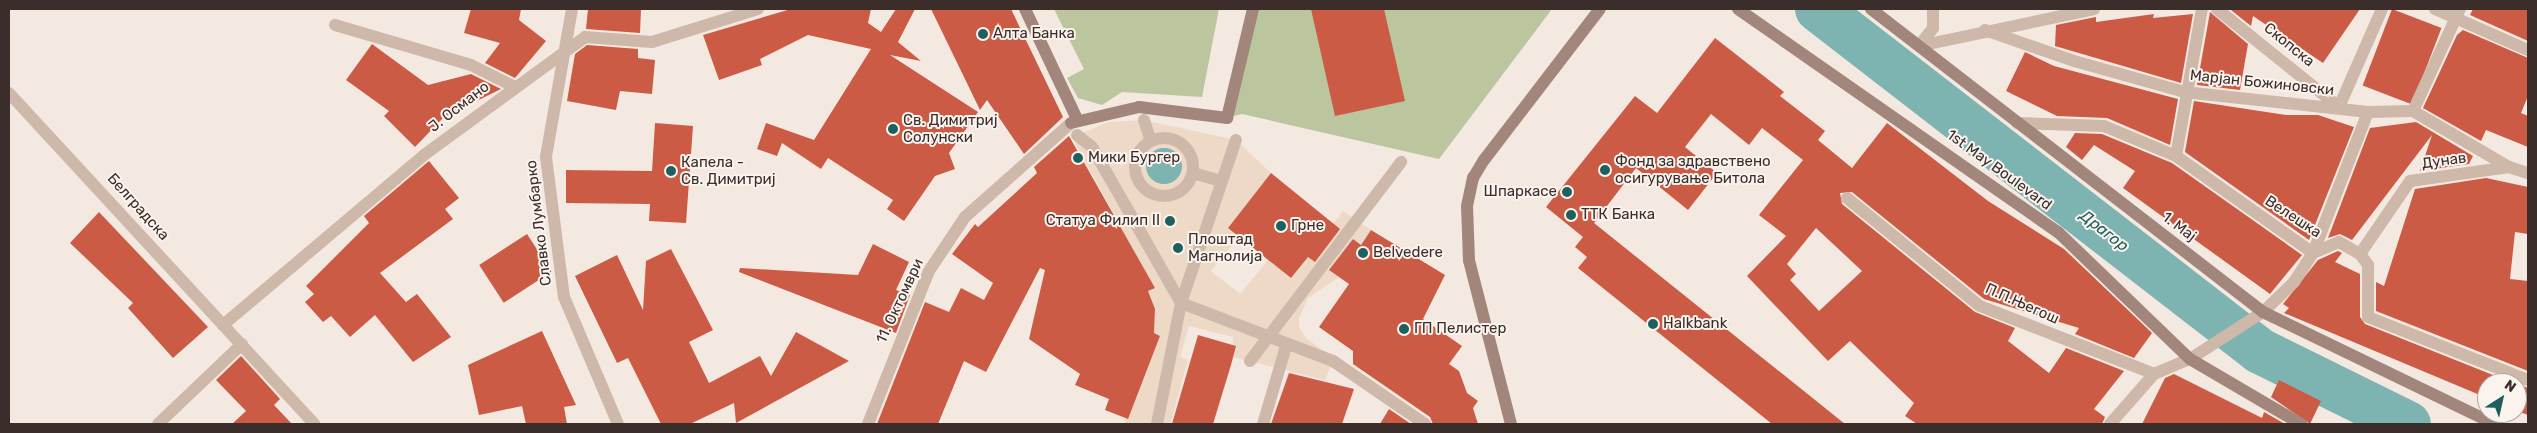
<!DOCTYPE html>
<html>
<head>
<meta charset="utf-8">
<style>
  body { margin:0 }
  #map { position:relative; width:2537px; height:433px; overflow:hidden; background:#f4e9e0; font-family:Rubik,sans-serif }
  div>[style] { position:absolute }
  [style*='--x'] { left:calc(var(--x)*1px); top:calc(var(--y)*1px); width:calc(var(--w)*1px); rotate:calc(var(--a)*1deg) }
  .green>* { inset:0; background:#bbc59e }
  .plaza>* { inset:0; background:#edd9c6 }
  .water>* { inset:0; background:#7db3b1 }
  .round { border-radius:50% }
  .river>* { height:46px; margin:-23px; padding:0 23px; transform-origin:23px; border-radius:23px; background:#7db3b1 }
  .building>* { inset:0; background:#cc5b46; transform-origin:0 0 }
  .street>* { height:12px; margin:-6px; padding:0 6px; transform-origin:6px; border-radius:6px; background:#ceb8aa }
  .street>.ring { margin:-6px; padding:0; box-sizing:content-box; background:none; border:12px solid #ceb8aa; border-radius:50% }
  .secondary>* { height:12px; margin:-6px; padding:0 6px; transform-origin:6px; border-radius:6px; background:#a2867b }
  .dots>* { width:14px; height:14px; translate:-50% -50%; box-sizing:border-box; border:2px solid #fbf3ed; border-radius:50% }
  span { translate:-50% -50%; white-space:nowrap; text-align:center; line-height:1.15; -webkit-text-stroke:4px #fbf3ed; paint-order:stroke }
  .poi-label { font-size:15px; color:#3b2e2a }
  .left { translate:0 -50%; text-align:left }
  .right { translate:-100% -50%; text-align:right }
  .street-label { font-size:15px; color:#3b2e2a }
  .water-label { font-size:16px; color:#1d605e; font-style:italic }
  .frame { position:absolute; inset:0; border:10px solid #3b2e2a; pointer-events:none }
  .north { position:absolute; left:2477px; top:373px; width:50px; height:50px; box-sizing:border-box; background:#fbf3ed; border:1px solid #aea49f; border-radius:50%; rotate:35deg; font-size:14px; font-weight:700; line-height:20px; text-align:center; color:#3b2e2a }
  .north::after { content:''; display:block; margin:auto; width:18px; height:22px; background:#1d605e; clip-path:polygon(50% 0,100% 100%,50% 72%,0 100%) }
</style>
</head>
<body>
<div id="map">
  <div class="green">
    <div style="clip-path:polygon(1054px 9px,1219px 9px,1202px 97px,1122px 92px,1102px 105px,1078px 98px,1067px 78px,1084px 69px)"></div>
    <div style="clip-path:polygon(1253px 9px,1552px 9px,1439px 159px,1242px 114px,1227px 118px)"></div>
  </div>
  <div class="plaza">
    <div style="clip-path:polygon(1144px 120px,1236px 140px,1271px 173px,1228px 228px,1239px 237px,1211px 271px,1240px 294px,1268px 260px,1291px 278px,1343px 211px,1371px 230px,1339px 277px,1308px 298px,1299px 318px,1299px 327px,1307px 339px,1334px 358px,1325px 380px,1233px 357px,1233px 337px,1189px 326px,1180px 357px,1188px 360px,1170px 424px,1124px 424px,1160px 336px,1154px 333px,1155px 309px,1148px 291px,1154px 288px,1072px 137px,1109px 122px)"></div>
  </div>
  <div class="water">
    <div class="round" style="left:1146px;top:148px;width:36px;height:36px"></div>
  </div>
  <div class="river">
    <div style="--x:1818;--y:9;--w:559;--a:37.73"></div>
    <div style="--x:2260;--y:351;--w:165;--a:26.3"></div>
  </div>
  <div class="building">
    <div style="clip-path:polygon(471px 9px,521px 9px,519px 20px,546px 41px,515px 78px,485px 63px,500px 43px,464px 33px)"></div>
    <div style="clip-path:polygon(588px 9px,641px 9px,640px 33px,586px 29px)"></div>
    <div style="clip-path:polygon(791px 9px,871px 9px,868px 23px,881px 32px,896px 9px,915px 9px,898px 42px,921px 61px,890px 55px,978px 112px,949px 153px,955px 169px,935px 176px,904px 221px,887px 209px,893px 200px,828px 158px,821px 169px,782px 143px,777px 156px,757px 149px,766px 123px,814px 140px,871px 49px,808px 35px,760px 59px,762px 65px,719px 80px,703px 35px)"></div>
    <div style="clip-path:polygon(931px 9px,1011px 9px,1063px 117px,1024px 154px,987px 100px,980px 110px)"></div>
    <div style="clip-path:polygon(1311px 9px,1384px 9px,1405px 101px,1335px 116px)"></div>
    <div style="clip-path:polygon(2360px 9px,2323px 63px,2253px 16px,2251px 26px,2231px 10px)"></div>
    <div style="left:2392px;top:9px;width:53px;height:82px;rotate:21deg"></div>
    <div style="clip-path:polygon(2473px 9px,2528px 9px,2528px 41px,2470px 15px)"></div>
    <div style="clip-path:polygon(2210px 12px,2248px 44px,2240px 90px,2197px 85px)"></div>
    <div style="clip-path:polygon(2154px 14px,2153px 18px,2193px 14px,2181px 83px,2055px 46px,2056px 25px,2096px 17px,2096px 22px)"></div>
    <div style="clip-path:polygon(2463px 30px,2528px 58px,2528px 96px,2521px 113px,2528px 116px,2528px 147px,2486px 130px,2481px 141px,2423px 108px,2457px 35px)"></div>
    <div style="clip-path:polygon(evenodd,1715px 38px,1784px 92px,1780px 96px,1825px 131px,1818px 140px,1852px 168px,1887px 123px,1988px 201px,2064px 249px,2152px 333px,2134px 358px,2075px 334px,2079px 328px,1984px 299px,1852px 192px,1840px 193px,1842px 204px,1975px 312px,2015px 328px,2008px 341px,2049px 373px,2066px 348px,2124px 371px,2094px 409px,2105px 417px,2102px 424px,1917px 424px,1905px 416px,1914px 403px,1850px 341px,1828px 361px,1747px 276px,1786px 236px,1759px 215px,1803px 160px,1762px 128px,1749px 145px,1711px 114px,1685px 147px,1717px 173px,1688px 210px,1636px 168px,1594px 223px,1845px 424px,1772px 424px,1578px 268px,1587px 257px,1575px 247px,1583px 237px,1546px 207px,1635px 96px,1657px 113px,1715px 38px,1816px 228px,1862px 271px,1819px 311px,1790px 280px,1796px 274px,1787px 264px,1816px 228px)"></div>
    <div style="clip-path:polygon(372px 44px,428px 85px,471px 74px,501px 89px,444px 117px,415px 147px,384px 116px,389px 111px,346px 80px)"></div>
    <div style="clip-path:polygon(587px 45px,638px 49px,638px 58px,655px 60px,652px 94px,620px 91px,616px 110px,567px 101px,575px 54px)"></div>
    <div style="clip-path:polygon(2025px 52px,2054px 66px,2178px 99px,2170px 145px,2107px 118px,2057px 116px,2006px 91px)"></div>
    <div style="clip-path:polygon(2194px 101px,2286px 115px,2318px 115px,2354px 127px,2309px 240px,2185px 152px)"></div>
    <div style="clip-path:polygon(2416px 122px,2473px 156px,2469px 164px,2420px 171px,2432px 135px,2352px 240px,2340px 234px,2328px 238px,2370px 128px)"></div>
    <div style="clip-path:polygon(655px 123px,693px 126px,686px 223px,649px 221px,650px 204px,566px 203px,566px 170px,652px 171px)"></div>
    <div style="clip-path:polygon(2075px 133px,2102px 134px,2172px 163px,2302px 255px,2270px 294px,2123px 188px,2135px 171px,2094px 145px,2082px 160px,2066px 147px)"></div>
    <div style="clip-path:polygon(1069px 136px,1155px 288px,1148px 291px,1155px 309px,1154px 333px,1160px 336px,1128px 419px,1105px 410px,1109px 399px,1075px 385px,1080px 374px,1029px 339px,1045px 270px,1040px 268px,986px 372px,964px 361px,938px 424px,877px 424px,925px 302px,949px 312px,961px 288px,984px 300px,993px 283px,952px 254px,975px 224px,978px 227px,1037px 173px,1034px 167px)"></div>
    <div style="clip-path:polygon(429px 161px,459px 198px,445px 209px,453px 219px,380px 273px,406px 302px,417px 294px,451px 337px,413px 362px,375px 315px,350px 337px,331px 316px,323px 322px,305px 302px,314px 294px,306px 286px,369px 223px,364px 216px)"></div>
    <div style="clip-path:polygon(1271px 173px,1340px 229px,1315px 262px,1308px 257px,1291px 278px,1228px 228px)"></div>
    <div style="clip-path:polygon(2486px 178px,2528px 187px,2528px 234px,2515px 232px,2510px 279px,2528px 281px,2528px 371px,2376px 311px,2376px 282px,2384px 286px,2415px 189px)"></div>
    <div style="clip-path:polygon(99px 212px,208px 327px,173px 358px,128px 308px,133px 303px,70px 243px)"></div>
    <div style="clip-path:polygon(1371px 230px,1445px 275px,1423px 319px,1462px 346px,1449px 364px,1459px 371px,1467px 393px,1478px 401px,1473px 408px,1478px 424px,1433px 424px,1430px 417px,1353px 364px,1353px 351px,1319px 327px,1349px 284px,1329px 270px,1353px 239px,1361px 245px)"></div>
    <div style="left:527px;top:234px;width:45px;height:57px;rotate:57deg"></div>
    <div style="clip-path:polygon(873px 244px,909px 262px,896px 290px,910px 295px,896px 333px,739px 272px,740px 268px,858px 275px)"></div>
    <div style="clip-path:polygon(671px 249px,713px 330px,689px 342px,709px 383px,760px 356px,771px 376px,796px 332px,849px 361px,736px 423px,734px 403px,690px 424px,661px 424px,628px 358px,617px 363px,575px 276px,617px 255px,643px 310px,646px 261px)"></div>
    <div style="clip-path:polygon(2338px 251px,2342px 253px,2335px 262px,2360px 274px,2360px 317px,2365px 324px,2513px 383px,2487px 383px,2487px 398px,2284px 313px,2289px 308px,2283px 304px,2318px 260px)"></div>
    <div style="clip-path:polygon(542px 331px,576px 405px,564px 407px,567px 424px,526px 424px,522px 406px,479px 415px,468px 365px)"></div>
    <div style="clip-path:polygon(1198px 335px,1236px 346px,1231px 365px,1213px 424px,1172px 424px)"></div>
    <div style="clip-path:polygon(241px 356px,280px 399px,274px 405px,292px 424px,232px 424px,246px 411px,216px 380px)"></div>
    <div style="clip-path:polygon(1289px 373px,1354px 389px,1342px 424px,1271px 424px)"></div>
    <div style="clip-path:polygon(2174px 374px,2262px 418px,2264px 412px,2285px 424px,2142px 424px,2165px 378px)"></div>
    <div style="clip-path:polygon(2279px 380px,2321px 401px,2310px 424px,2271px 397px)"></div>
    <div style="clip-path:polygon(2517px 384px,2528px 388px,2528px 415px,2517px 411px)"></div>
    <div style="clip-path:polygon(1389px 409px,1411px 424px,1380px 424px)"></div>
  </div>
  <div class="street">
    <div style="--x:572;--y:9;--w:150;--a:100"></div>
    <div style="--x:546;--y:157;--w:141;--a:82.7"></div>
    <div style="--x:564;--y:297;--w:138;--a:67"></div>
    <div style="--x:2217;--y:9;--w:156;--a:38.8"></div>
    <div style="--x:2339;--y:107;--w:107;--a:-66.3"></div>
    <div style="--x:2435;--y:9;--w:102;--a:23.8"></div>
    <div style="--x:335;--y:25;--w:142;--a:16.4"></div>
    <div style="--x:471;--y:65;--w:47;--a:26.6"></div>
    <div style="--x:1985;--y:30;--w:94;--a:19.2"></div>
    <div style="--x:2074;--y:61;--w:114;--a:15.7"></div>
    <div style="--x:2184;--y:92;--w:185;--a:6.2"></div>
    <div style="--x:2368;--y:112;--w:45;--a:-1.3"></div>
    <div style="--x:2413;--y:111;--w:111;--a:30.3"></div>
    <div style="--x:2509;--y:167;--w:20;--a:18"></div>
    <div style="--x:1919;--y:46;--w:179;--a:-11.9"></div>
    <div style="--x:1919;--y:46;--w:23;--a:-52"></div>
    <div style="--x:1933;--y:28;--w:19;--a:-90"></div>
    <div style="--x:9;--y:93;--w:450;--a:47.3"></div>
    <div style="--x:2413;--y:111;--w:112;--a:-65.3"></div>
    <div style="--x:1144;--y:120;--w:22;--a:72"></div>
    <div style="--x:2017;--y:123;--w:87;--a:2"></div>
    <div style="--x:2104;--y:126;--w:78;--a:22.6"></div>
    <div style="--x:2176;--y:156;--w:168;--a:35.3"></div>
    <div style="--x:2313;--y:253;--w:28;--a:-23"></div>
    <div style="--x:2339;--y:242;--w:24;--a:30"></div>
    <div style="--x:2360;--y:254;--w:14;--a:54"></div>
    <div style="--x:2368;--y:265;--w:52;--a:90"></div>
    <div style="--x:2368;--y:317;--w:172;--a:21.5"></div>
    <div style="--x:1077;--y:135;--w:19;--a:39"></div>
    <div style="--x:1092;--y:147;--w:180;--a:60.3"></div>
    <div style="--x:1181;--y:303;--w:163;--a:20.9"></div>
    <div style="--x:1333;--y:361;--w:112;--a:34.4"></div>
    <div class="ring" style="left:1135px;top:138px;width:46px;height:46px"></div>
    <div style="--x:2176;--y:156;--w:149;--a:-80"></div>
    <div style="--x:1193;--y:173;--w:29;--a:16"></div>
    <div style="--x:1847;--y:198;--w:171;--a:39.1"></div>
    <div style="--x:1980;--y:306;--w:187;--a:21.3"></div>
    <div style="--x:2360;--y:254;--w:88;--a:-55.6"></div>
    <div style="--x:2410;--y:181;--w:100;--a:-8"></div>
    <div style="--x:223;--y:325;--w:263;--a:-40.2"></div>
    <div style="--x:424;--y:155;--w:200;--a:-36.2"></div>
    <div style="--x:585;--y:37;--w:67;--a:4.3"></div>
    <div style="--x:652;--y:42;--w:111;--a:-17.3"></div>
    <div style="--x:1250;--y:361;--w:250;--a:-52.8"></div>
    <div style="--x:158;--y:424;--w:116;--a:-43.6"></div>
    <div style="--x:868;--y:424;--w:165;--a:-68.3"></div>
    <div style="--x:929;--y:271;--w:65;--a:-56.3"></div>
    <div style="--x:965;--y:217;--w:142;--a:-41.6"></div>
    <div style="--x:1157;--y:424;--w:123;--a:-78.8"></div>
    <div style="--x:1181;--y:303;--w:172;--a:-71.4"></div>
    <div style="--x:1263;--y:424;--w:84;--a:-73.5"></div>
    <div style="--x:2110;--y:424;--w:67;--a:-48.7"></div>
    <div style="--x:2154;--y:374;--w:39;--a:-23"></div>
    <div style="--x:2190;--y:359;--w:87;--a:-32.8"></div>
    <div style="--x:2263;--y:312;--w:43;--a:-44.1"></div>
    <div style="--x:2294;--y:282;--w:35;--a:-57"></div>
    <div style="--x:2313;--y:253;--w:151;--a:-68.7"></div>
  </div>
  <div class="secondary">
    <div style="--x:1025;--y:9;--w:124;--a:64.7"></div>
    <div style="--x:1738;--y:9;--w:391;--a:34.9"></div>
    <div style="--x:2059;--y:233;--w:182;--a:43.9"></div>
    <div style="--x:2190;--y:359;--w:129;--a:30.4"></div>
    <div style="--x:1871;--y:9;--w:495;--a:37.7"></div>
    <div style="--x:2263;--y:312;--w:258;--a:25.8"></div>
    <div style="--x:1071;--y:123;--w:70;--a:-13.2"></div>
    <div style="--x:1139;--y:107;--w:89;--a:7.1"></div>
    <div style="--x:1227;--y:118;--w:112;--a:-76.6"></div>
    <div style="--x:1511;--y:424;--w:169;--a:-104.4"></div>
    <div style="--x:1469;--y:260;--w:54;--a:-92.1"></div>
    <div style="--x:1467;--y:206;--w:29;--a:-78"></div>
    <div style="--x:1473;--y:178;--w:21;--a:-59"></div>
    <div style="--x:1484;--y:160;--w:190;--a:-52.5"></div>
  </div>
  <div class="dots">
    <div style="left:983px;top:34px;background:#1d605e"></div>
    <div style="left:893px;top:129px;background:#1d605e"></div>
    <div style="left:1078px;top:158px;background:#1d605e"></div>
    <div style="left:1605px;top:170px;background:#1d605e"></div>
    <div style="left:671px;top:171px;background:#1d605e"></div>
    <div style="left:1567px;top:192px;background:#1d605e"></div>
    <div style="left:1571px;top:215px;background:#1d605e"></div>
    <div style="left:1170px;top:221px;background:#1d605e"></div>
    <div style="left:1281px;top:226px;background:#1d605e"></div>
    <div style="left:1178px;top:248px;background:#1d605e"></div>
    <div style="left:1363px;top:253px;background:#1d605e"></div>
    <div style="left:1653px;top:324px;background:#1d605e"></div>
    <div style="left:1404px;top:329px;background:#1d605e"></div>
  </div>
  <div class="poi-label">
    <span class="left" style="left:993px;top:34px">Алта Банка</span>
    <span class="left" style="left:903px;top:129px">Св. Димитриј<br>Солунски</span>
    <span class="left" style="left:1088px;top:158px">Мики Бургер</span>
    <span class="left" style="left:1615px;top:170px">Фонд за здравствено<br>осигурување Битола</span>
    <span class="left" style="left:681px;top:171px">Капела -<br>Св. Димитриј</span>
    <span class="right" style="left:1557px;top:192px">Шпаркасе</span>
    <span class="left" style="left:1581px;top:215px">ТТК Банка</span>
    <span class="right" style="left:1160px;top:221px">Статуа Филип II</span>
    <span class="left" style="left:1291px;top:226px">Грне</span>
    <span class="left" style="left:1188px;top:248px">Плоштад<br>Магнолија</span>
    <span class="left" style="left:1373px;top:253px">Belvedere</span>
    <span class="left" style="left:1663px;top:324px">Halkbank</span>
    <span class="left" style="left:1414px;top:329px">ГП Пелистер</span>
  </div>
  <div class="street-label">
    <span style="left:2289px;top:45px;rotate:39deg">Скопска</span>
    <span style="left:2262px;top:83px;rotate:6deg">Марјан Божиновски</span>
    <span style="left:459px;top:107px;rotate:-38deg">Ј. Османо</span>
    <span style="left:2444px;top:161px;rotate:-8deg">Дунав</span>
    <span style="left:1999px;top:170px;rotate:36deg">1st May Boulevard</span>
    <span style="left:138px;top:207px;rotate:48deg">Белградска</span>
    <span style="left:2293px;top:217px;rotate:33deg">Велешка</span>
    <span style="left:539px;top:223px;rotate:-97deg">Славко Лумбарко</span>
    <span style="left:2179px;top:227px;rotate:37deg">1. Мај</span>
    <span style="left:900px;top:301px;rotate:-65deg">11. Октомври</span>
    <span style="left:2022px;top:304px;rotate:24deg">П.П.Његош</span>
  </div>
  <div class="water-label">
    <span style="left:2104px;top:231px;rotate:38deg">Драгор</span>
  </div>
  <div class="frame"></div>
  <div class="north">N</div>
</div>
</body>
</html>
